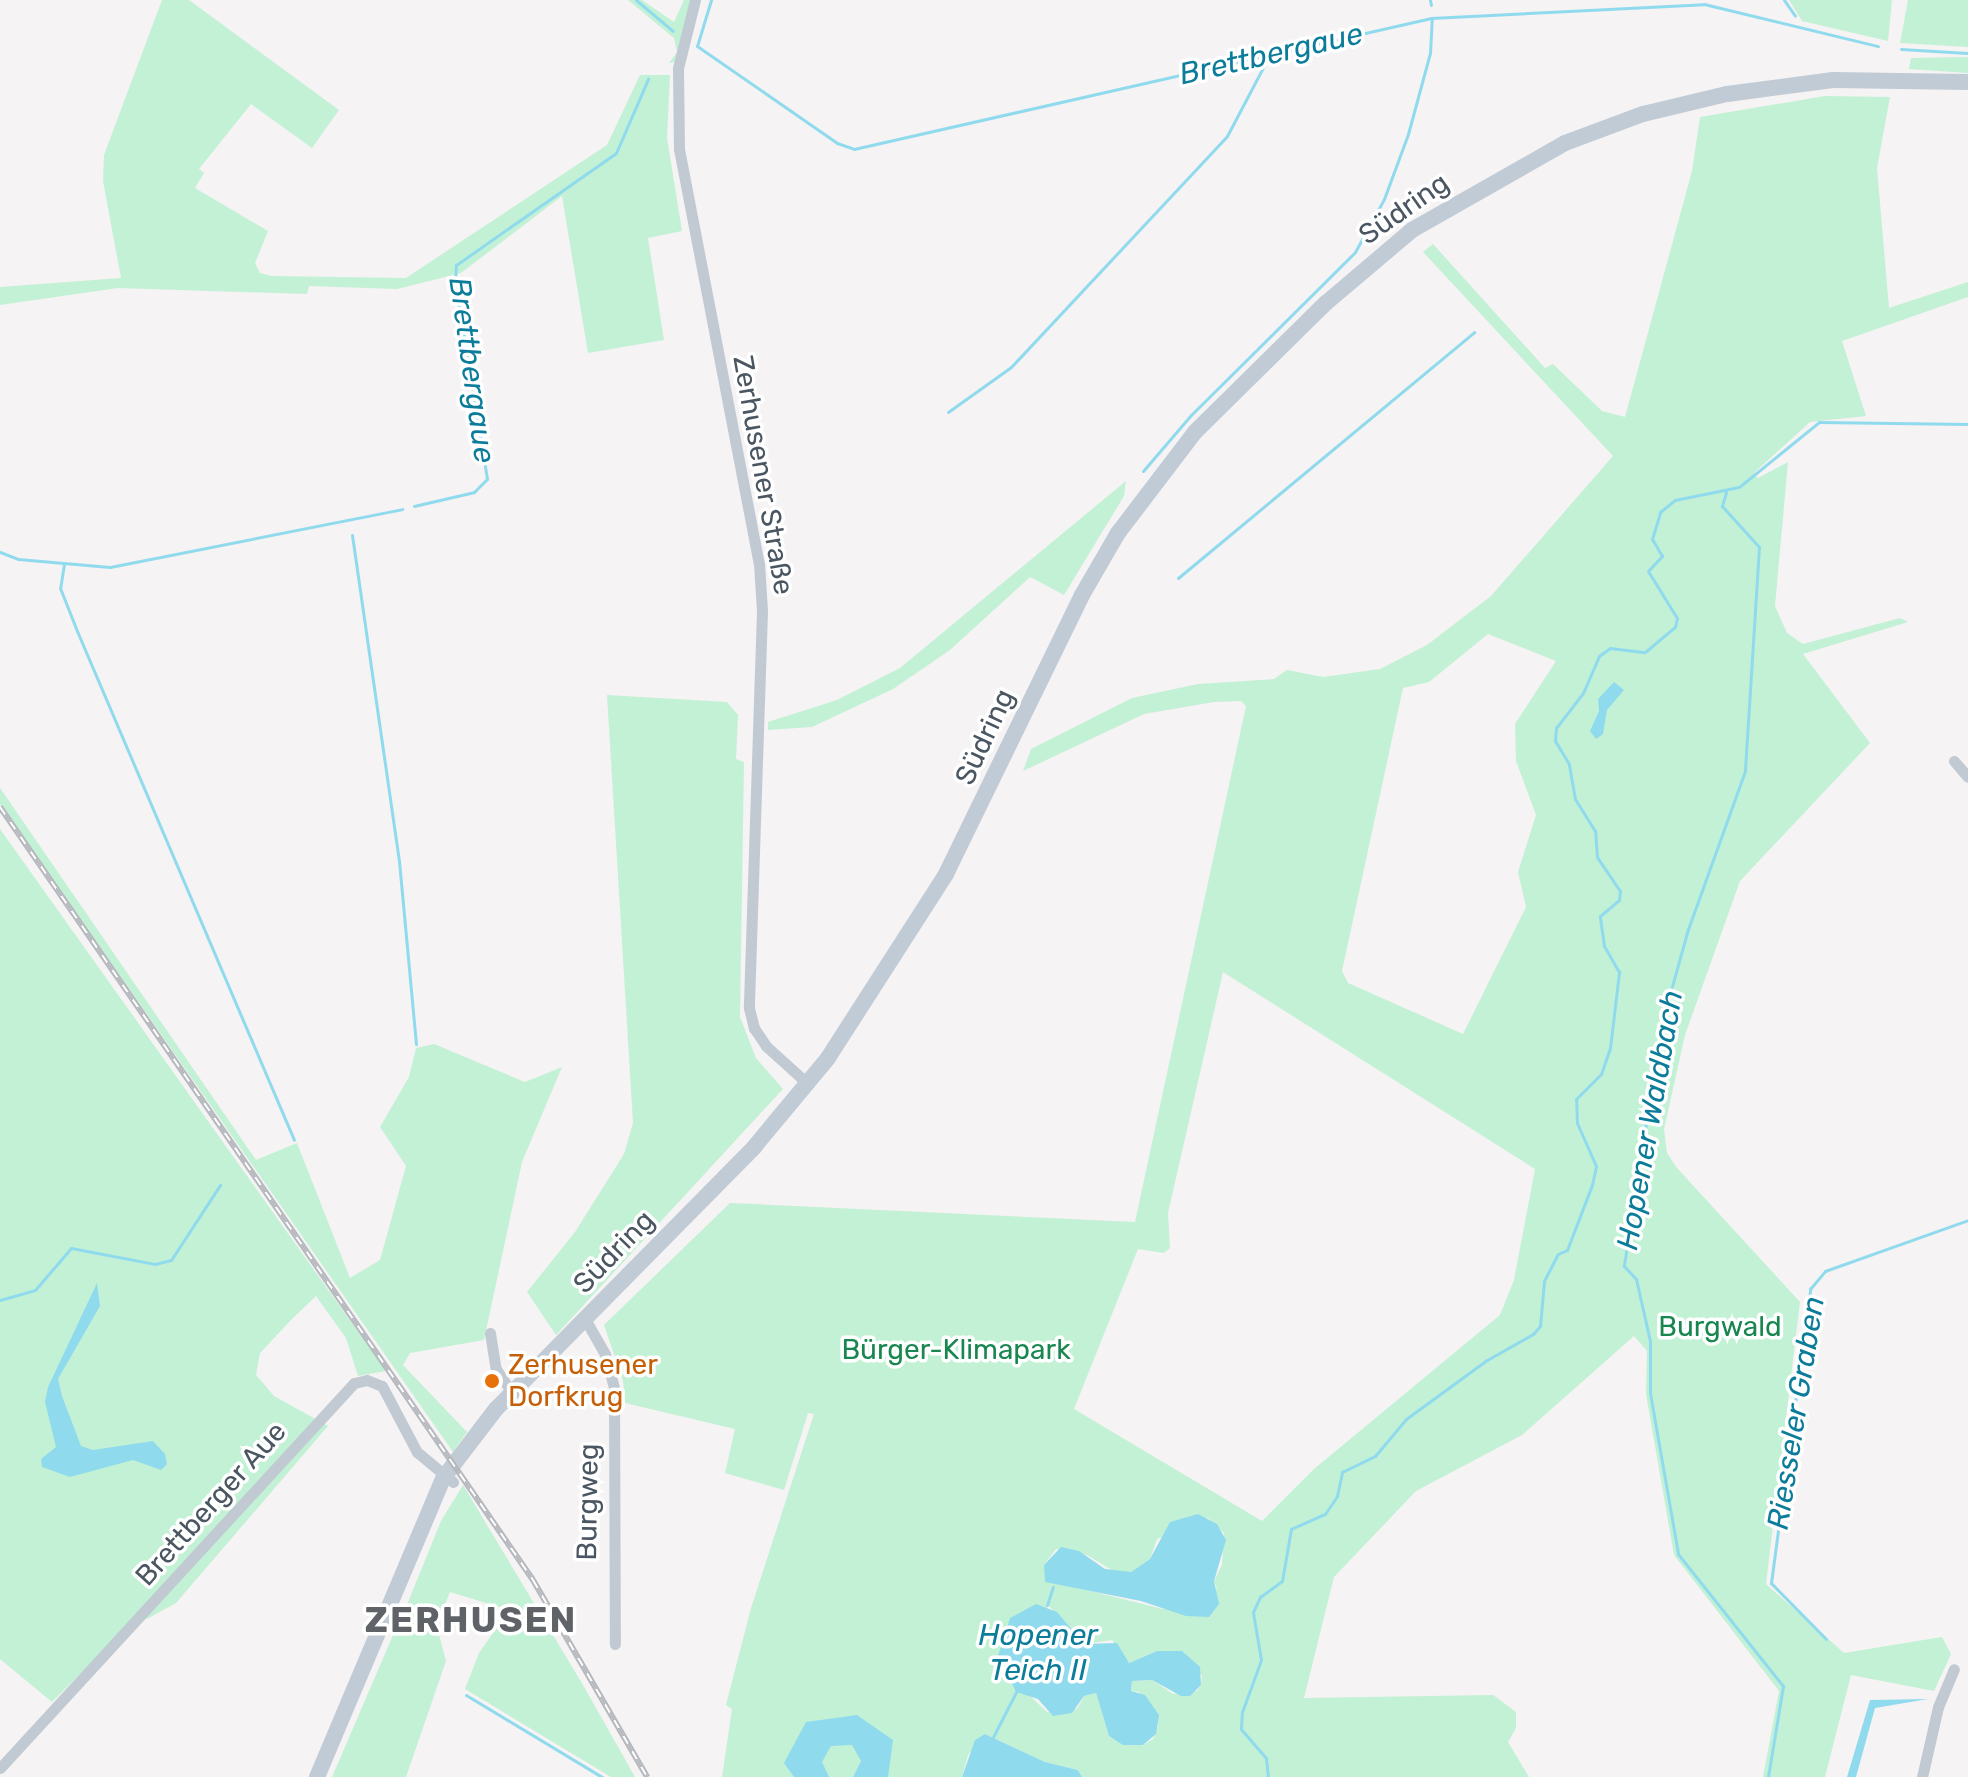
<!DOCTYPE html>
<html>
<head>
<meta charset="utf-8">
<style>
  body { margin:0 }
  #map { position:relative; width:1968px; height:1777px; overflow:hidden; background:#f5f3f3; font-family:Rubik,sans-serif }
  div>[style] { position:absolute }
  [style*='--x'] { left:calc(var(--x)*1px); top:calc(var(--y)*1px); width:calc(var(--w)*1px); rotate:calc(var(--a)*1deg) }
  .green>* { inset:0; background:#c3f1d5 }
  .water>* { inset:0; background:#90daee }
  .stream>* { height:3px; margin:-1.5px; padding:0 1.5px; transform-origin:1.5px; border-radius:1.5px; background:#90daee }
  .street>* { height:11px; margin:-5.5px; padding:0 5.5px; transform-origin:5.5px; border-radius:5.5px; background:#c1cad2 }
  .secondary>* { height:16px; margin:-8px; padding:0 8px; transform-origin:8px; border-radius:8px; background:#c1cbd6 }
  .rail>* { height:6px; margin-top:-3px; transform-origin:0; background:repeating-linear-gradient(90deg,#fff 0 9px,#b5b8bd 0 18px); box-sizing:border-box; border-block:2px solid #b5b8bd }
  .dots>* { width:22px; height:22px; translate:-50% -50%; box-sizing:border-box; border:4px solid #fff; border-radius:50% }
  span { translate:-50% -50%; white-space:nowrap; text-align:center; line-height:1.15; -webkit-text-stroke:7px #fff; paint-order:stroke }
  .street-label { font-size:28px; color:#4a5661 }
  .park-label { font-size:28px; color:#17864f }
  .food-label { font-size:28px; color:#c56008 }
  .left { translate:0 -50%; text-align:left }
  .water-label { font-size:30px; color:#0c7c9b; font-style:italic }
  .district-label { font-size:36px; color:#5f6368; font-weight:700; letter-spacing:2px }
</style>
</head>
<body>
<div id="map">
  <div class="green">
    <div style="clip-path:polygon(162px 0,189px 0,339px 110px,312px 148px,251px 104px,199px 169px,204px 173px,195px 188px,268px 231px,255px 263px,260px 273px,271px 276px,406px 278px,607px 145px,640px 75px,670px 75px,667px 138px,682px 231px,648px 238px,664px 340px,588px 353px,562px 196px,461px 273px,397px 289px,309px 286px,307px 294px,118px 288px,0 305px,0 287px,121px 278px,103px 181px,104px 155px)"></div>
    <div style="clip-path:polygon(628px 0,642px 0,674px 22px,684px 0,692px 0,675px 62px,669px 63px,677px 52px,674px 38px)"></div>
    <div style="clip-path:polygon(1789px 0,1892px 0,1888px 41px,1802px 21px)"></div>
    <div style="clip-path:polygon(1908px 0,1968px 0,1968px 47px,1900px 43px)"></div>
    <div style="clip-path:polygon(1968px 57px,1968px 73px,1909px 69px,1911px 58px)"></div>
    <div style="clip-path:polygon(evenodd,1825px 96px,1890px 97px,1877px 168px,1889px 308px,1968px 282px,1968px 297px,1842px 341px,1866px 416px,1810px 422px,1754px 473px,1758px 478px,1788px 462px,1775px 606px,1787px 633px,1803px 644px,1900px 618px,1908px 622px,1803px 654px,1870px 743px,1740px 881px,1685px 1035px,1664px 1129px,1667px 1153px,1677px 1168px,1800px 1302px,1766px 1584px,1844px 1653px,1942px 1637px,1951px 1654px,1934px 1691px,1851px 1675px,1825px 1777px,1763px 1777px,1779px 1691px,1674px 1555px,1646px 1394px,1647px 1351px,1634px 1336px,1522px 1435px,1416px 1491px,1334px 1577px,1304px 1698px,1493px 1695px,1516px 1712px,1516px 1728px,1508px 1742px,1529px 1777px,1082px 1777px,1078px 1770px,1045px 1762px,985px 1734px,968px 1755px,962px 1777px,722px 1777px,732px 1709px,726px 1705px,751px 1608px,814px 1414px,808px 1413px,784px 1490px,725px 1473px,735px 1429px,625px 1403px,623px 1381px,604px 1325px,730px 1203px,1135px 1222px,1246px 706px,1241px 701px,1214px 702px,1144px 714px,1023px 771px,1031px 749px,1132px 698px,1198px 684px,1274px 679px,1287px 670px,1323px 677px,1380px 669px,1427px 645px,1491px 596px,1613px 456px,1423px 252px,1433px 244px,1545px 368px,1553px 364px,1602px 411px,1625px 417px,1692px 171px,1700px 117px,1825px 96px,1488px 634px,1556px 661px,1515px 724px,1516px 761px,1536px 815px,1518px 872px,1526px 907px,1463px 1034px,1348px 983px,1342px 971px,1403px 688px,1429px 682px,1488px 634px,1825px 96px,1223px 972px,1535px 1169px,1514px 1280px,1500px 1315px,1314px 1469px,1262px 1521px,1074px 1409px,1138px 1249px,1164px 1253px,1170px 1248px,1168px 1213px,1223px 972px,1825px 96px,1208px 1518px,1224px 1533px,1222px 1565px,1214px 1581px,1217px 1588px,1163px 1609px,1062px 1584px,1044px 1565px,1056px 1549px,1087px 1555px,1115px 1572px,1131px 1572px,1150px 1559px,1157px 1539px,1208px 1518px,1825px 96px,1048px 1605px,1084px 1644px,1112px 1640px,1129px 1663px,1157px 1651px,1202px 1675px,1201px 1685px,1197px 1691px,1173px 1694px,1152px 1680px,1132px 1681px,1131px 1691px,1139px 1692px,1158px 1725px,1153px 1739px,1143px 1745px,1123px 1744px,1109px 1736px,1096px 1693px,1084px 1696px,1077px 1709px,1047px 1712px,1028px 1694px,1048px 1605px)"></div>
    <div style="clip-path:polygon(1126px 481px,1124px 496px,1064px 595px,1030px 577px,950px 650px,893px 689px,812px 727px,768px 730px,768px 722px,837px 700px,900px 668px)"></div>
    <div style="clip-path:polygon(607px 695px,727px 702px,738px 715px,736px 759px,744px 762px,740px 1017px,756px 1058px,783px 1089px,556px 1335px,527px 1292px,575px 1232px,624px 1154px,633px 1123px)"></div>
    <div style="clip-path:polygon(0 788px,256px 1160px,297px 1143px,350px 1278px,380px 1260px,406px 1166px,380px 1127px,409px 1077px,416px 1048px,434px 1044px,525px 1082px,562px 1067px,522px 1162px,484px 1340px,410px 1353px,403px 1365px,467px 1432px,453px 1452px,0 804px)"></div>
    <div style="clip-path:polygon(0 829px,386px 1371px,358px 1376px,346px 1338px,316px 1296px,292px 1319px,260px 1353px,256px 1375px,274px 1396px,328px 1426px,176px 1603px,147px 1619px,139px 1615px,52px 1702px,0 1659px)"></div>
    <div style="clip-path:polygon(463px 1485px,583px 1685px,635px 1777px,611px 1777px,465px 1689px,479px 1653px,509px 1610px,450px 1592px,437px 1624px,404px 1612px,441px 1521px)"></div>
    <div style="clip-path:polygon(400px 1619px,438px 1631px,446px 1661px,406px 1777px,332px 1777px)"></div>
  </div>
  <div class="water">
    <div style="clip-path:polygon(1614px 682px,1624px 690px,1607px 710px,1603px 734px,1596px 739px,1590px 731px,1599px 711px,1598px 699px)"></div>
    <div style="clip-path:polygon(97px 1283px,100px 1306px,58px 1379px,62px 1396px,81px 1446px,93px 1450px,153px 1441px,165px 1454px,167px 1464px,161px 1470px,133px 1460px,70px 1477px,42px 1467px,41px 1459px,56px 1447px,45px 1402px,48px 1387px)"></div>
    <div style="clip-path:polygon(1198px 1514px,1217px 1524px,1226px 1540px,1214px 1581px,1219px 1604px,1209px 1617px,1186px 1616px,1141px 1601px,1045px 1582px,1044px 1565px,1061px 1547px,1079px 1551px,1105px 1569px,1131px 1572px,1150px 1559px,1170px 1522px)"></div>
    <div style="clip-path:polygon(1036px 1604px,1057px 1612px,1084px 1644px,1117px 1643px,1129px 1663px,1157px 1651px,1182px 1651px,1200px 1667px,1201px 1685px,1190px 1696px,1181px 1696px,1152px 1680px,1132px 1681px,1131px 1691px,1145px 1695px,1159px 1715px,1156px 1734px,1143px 1745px,1123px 1745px,1109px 1736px,1096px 1693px,1084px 1696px,1072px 1713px,1053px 1716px,1038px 1699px,1016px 1692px,998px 1656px,1010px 1618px)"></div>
    <div style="clip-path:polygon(1928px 1699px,1875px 1708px,1856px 1777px,1847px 1777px,1870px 1700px)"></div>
    <div style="clip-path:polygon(857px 1715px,893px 1740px,888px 1777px,853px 1777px,861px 1761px,852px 1745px,831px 1746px,822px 1762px,829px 1777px,794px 1777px,784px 1763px,806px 1722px)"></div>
    <div style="clip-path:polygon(985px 1734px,1045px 1762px,1078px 1770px,1082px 1777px,962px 1777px,975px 1740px)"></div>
  </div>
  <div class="stream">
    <div style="--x:636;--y:0;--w:48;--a:40"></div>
    <div style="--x:711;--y:0;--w:48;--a:106.9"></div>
    <div style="--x:697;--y:46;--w:170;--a:34.7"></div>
    <div style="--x:837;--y:143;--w:18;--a:19"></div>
    <div style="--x:854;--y:149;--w:592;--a:-12.79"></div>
    <div style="--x:1431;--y:18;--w:273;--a:-2.9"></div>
    <div style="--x:1704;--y:4;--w:179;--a:13.6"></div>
    <div style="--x:1430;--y:0;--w:5;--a:79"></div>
    <div style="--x:1784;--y:0;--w:19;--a:55"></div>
    <div style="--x:1901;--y:49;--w:67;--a:3.4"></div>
    <div style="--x:948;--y:412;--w:77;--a:-35.5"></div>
    <div style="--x:1011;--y:367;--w:316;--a:-46.9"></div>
    <div style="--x:1227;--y:136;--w:93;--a:-62.3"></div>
    <div style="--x:1143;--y:471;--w:74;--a:-49.4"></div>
    <div style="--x:1191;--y:415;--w:231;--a:-44.8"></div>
    <div style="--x:1355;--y:252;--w:60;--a:-61.3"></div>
    <div style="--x:1384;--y:199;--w:69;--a:-69.7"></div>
    <div style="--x:1408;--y:134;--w:84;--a:-74.8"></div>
    <div style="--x:1430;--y:53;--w:33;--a:-87"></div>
    <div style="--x:1726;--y:492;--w:15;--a:106"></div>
    <div style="--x:1722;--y:506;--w:55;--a:47.9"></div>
    <div style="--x:1759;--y:547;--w:224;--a:93.6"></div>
    <div style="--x:1745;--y:771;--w:168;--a:109.8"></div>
    <div style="--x:1688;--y:929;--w:101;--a:105.6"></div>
    <div style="--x:1661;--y:1026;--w:243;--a:98.8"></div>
    <div style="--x:1624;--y:1266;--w:18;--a:47"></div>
    <div style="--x:1636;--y:1279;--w:64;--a:77.3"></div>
    <div style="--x:1650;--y:1341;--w:52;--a:90"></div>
    <div style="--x:1650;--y:1393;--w:163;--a:80.1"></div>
    <div style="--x:1678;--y:1554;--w:169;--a:51.5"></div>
    <div style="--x:1783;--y:1686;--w:92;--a:99.4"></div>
    <div style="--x:414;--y:506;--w:62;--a:-13.1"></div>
    <div style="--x:474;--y:492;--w:18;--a:-45"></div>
    <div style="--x:487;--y:479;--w:200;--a:-99.2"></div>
    <div style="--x:455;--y:282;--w:17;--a:-87"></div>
    <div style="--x:456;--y:265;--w:195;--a:-35"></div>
    <div style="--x:616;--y:153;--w:81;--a:-66.6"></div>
    <div style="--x:352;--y:535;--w:329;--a:81.8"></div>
    <div style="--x:399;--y:861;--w:184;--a:84.7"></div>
    <div style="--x:0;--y:552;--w:19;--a:21"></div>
    <div style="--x:18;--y:559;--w:92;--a:5"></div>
    <div style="--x:110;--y:567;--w:298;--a:-11.2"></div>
    <div style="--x:64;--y:564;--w:24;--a:99"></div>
    <div style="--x:60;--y:588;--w:46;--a:68.4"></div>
    <div style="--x:77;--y:631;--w:553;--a:66.91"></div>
    <div style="--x:1178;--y:578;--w:385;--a:-39.7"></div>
    <div style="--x:0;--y:1300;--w:36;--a:-16"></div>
    <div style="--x:35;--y:1290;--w:55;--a:-49.4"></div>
    <div style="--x:71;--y:1248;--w:86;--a:10.8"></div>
    <div style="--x:155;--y:1264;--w:16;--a:-14"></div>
    <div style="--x:171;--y:1260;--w:90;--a:-56.8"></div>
    <div style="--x:1047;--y:1605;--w:19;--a:-72"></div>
    <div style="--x:1826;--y:1639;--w:78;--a:-134.5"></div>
    <div style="--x:1771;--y:1583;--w:297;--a:-82.4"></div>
    <div style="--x:1810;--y:1289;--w:23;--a:-50"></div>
    <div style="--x:1825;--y:1271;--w:152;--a:-19.6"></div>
    <div style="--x:466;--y:1695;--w:159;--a:31.1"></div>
    <div style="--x:993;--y:1737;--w:51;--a:-62.9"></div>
    <div style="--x:1268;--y:1777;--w:19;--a:-96"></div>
    <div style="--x:1266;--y:1758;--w:38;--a:-131"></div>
    <div style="--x:1241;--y:1729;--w:17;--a:-87"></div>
    <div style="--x:1242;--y:1712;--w:55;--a:-69.9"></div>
    <div style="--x:1261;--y:1660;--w:49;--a:-99.5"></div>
    <div style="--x:1253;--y:1612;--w:17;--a:-65"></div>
    <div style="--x:1260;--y:1597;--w:27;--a:-36"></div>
    <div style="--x:1282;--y:1581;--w:53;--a:-80.2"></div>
    <div style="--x:1291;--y:1529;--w:37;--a:-24"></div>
    <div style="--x:1325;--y:1514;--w:22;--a:-56"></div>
    <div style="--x:1337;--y:1496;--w:25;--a:-78"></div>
    <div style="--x:1342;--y:1472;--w:37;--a:-26"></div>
    <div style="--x:1375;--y:1456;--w:48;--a:-50"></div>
    <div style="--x:1406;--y:1419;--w:100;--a:-36.1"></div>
    <div style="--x:1487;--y:1360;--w:53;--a:-29.5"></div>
    <div style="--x:1533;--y:1334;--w:11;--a:-49"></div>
    <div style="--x:1540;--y:1326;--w:45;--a:-84.9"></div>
    <div style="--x:1544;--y:1281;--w:30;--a:-63"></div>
    <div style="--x:1558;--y:1254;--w:10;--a:-24"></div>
    <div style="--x:1567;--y:1250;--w:70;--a:-69"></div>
    <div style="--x:1592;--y:1185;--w:19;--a:-78"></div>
    <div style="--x:1596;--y:1166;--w:47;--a:-113.8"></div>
    <div style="--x:1577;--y:1123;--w:24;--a:-92"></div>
    <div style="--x:1576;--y:1099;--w:35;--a:-45"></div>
    <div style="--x:1601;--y:1074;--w:28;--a:-71"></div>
    <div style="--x:1610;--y:1048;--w:77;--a:-83.2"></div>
    <div style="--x:1619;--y:972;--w:30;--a:-120"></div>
    <div style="--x:1604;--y:946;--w:30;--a:-98"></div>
    <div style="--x:1600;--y:916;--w:25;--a:-40"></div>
    <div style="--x:1619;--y:900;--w:9;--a:-84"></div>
    <div style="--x:1620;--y:891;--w:41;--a:-124.1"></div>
    <div style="--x:1597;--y:857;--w:26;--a:-94"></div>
    <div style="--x:1595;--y:831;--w:38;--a:-122"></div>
    <div style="--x:1575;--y:799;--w:36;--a:-100"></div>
    <div style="--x:1569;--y:764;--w:27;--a:-121"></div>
    <div style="--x:1555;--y:741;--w:13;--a:-86"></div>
    <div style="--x:1556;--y:728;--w:44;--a:-52.4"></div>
    <div style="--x:1583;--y:693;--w:40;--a:-66.6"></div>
    <div style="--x:1599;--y:656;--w:14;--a:-36"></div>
    <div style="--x:1610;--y:648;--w:35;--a:7"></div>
    <div style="--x:1645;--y:652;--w:39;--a:-40"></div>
    <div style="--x:1675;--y:627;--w:9;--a:-77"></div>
    <div style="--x:1677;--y:618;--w:55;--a:-121.7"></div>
    <div style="--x:1648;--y:571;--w:21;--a:-47"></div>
    <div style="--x:1662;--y:556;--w:20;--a:-120"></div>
    <div style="--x:1652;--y:539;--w:28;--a:-73"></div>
    <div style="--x:1660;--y:512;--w:19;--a:-39"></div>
    <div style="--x:1675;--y:500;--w:65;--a:-11.5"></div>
    <div style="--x:1739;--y:487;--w:103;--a:-39.1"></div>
    <div style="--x:1819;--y:422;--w:149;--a:0.8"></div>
  </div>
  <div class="street">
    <div style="--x:695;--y:0;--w:70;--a:104"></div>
    <div style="--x:678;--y:68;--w:81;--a:89.3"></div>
    <div style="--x:679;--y:149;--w:423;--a:79.1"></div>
    <div style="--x:759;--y:564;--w:47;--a:86.3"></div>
    <div style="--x:762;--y:611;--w:397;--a:91.9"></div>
    <div style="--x:749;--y:1008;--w:21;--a:76"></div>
    <div style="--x:754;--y:1028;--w:22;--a:56"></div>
    <div style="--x:766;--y:1046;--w:57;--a:42.1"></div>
    <div style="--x:1954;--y:761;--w:21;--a:49"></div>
    <div style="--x:585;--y:1319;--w:40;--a:60.3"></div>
    <div style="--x:605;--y:1354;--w:35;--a:75"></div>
    <div style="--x:614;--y:1388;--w:256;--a:89.8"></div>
    <div style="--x:490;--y:1333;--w:36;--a:81"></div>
    <div style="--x:496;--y:1369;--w:29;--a:56"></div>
    <div style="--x:0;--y:1768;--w:523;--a:-47.4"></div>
    <div style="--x:354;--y:1383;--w:13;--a:-13"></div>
    <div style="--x:367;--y:1380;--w:16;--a:22"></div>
    <div style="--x:382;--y:1386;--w:75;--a:62.1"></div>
    <div style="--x:417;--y:1452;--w:47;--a:39.8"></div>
    <div style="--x:1922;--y:1777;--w:72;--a:-77.1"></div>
    <div style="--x:1938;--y:1707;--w:41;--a:-67.2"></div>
  </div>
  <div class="secondary">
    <div style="--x:317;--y:1777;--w:326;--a:-67.1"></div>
    <div style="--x:444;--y:1477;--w:86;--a:-52.6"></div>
    <div style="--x:496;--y:1409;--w:369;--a:-45.4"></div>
    <div style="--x:755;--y:1146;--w:114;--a:-50.3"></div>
    <div style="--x:828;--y:1058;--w:219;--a:-57.3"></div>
    <div style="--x:946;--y:874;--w:310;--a:-64"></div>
    <div style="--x:1082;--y:595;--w:72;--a:-59.9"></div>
    <div style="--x:1118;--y:533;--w:127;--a:-52.7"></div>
    <div style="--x:1195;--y:432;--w:184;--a:-44.6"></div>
    <div style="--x:1326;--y:303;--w:113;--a:-40.3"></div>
    <div style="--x:1412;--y:230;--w:176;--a:-29.6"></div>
    <div style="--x:1565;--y:143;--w:83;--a:-20.4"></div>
    <div style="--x:1643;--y:114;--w:86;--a:-13.4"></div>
    <div style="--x:1727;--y:94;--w:107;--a:-7.5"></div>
    <div style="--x:1833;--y:80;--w:135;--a:0.8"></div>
  </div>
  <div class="rail">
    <div style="--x:0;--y:807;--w:939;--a:55.41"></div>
    <div style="--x:533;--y:1580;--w:228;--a:59.9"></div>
  </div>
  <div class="dots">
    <div style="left:492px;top:1381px;background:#e8710a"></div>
  </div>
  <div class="street-label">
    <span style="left:1404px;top:209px;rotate:-35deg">Südring</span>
    <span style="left:763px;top:475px;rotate:80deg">Zerhusener Straße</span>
    <span style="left:985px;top:737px;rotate:-65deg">Südring</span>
    <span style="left:614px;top:1252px;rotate:-46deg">Südring</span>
    <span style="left:588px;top:1502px;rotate:-89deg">Burgweg</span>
    <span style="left:211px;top:1504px;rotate:-48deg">Brettberger Aue</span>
  </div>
  <div class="park-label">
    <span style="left:1720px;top:1327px">Burgwald</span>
    <span style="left:956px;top:1350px">Bürger-Klimapark</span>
  </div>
  <div class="food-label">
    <span class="left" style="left:508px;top:1381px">Zerhusener<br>Dorfkrug</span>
  </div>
  <div class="water-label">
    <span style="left:1271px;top:54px;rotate:-13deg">Brettbergaue</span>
    <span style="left:472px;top:370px;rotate:82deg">Brettbergaue</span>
    <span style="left:1650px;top:1120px;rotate:-80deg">Hopener Waldbach</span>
    <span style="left:1796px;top:1413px;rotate:-81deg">Riesseler Graben</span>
    <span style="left:1038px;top:1652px">Hopener<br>Teich II</span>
  </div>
  <div class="district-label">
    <span style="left:471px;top:1620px">ZERHUSEN</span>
  </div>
</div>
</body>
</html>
